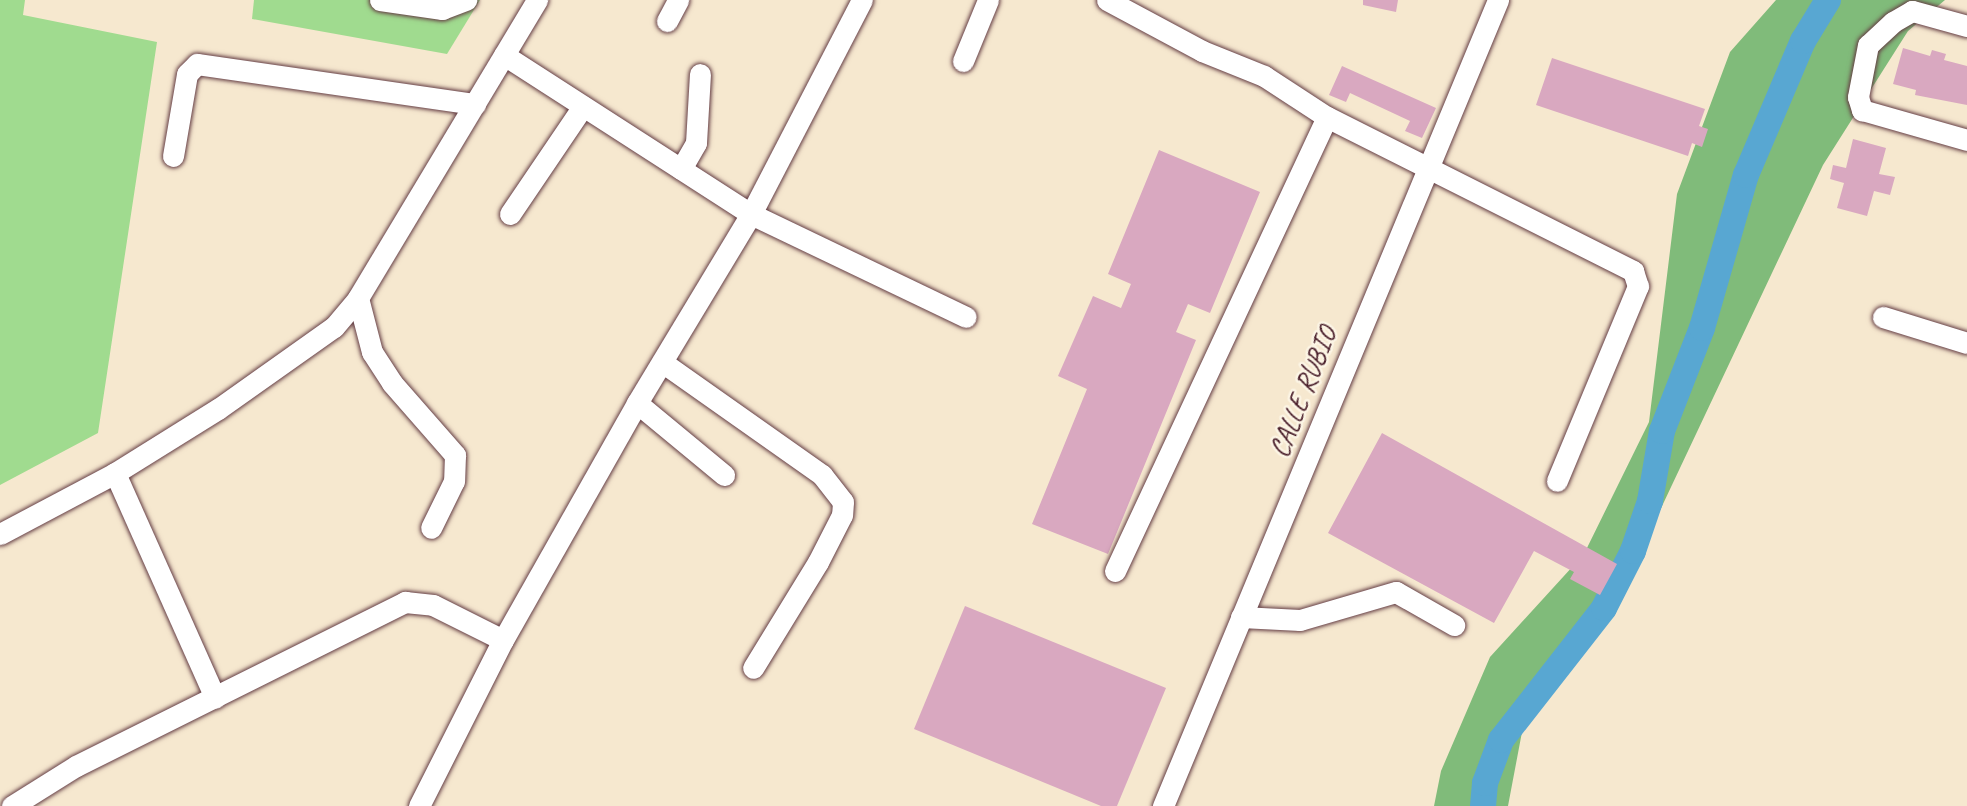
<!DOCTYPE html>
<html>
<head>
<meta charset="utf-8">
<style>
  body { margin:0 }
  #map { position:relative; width:1967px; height:806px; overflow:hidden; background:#f6e8cf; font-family:Caveat,sans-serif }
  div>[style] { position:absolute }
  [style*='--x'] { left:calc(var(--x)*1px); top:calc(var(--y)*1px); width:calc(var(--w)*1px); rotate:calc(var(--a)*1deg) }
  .green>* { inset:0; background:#a0db8f }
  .forest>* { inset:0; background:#80bb7a }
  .river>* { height:26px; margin:-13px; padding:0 13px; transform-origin:13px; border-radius:13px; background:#58a7d2 }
  .building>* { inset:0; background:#d9a8c0 }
  .roads { filter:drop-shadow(0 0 2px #643d44) drop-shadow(0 0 2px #643d44) }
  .minor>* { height:21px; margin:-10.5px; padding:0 10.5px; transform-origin:10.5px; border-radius:10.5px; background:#fff }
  span { translate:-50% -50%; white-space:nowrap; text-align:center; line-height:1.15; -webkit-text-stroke:5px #fcf5e5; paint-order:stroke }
  .street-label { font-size:28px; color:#4a1f2b }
</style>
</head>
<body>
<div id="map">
  <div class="green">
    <div style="clip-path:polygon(0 0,25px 0,23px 15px,157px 42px,98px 433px,0 485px)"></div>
    <div style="clip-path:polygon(254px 0,480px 0,447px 54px,252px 19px)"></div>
  </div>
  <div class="forest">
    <div style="clip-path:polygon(1776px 0,1945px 0,1908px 31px,1823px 165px,1621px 593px,1522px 732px,1508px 806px,1434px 806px,1441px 771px,1490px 657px,1584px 554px,1649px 422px,1677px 194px,1730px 52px)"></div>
  </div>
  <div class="river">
    <div style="--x:1483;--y:806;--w:23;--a:-85"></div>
    <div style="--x:1485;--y:783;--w:46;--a:-69.6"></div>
    <div style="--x:1501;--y:740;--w:167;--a:-52"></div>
    <div style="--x:1604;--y:608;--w:64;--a:-63"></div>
    <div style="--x:1633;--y:551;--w:53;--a:-71.2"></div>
    <div style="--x:1650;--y:501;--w:71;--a:-80.3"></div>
    <div style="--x:1662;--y:431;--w:110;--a:-68.8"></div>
    <div style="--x:1702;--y:328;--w:159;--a:-74"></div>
    <div style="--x:1746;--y:175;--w:146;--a:-67"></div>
    <div style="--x:1803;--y:41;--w:48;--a:-58.6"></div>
  </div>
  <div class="building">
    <div style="clip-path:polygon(1363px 0,1398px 0,1396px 12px,1363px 5px)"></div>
    <div style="clip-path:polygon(1903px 48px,1930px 56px,1932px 50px,1946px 54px,1944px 60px,1967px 66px,1967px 105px,1915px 95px,1916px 90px,1893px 84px)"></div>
    <div style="clip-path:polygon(1552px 58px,1705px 109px,1699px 126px,1708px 129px,1702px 147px,1692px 143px,1688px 156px,1536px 105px)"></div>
    <div style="clip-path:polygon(1342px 66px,1436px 108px,1422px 138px,1405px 131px,1410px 121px,1350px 93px,1346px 102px,1329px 95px)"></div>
    <div style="clip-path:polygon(1853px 139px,1886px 148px,1879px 174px,1895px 177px,1890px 195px,1874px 191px,1867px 216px,1837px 208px,1844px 183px,1830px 179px,1833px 165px,1846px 168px)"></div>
    <div style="clip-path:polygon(1159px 150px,1260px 192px,1210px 313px,1188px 304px,1176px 332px,1196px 340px,1108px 554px,1032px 524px,1087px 389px,1058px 376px,1093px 296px,1121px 308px,1131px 284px,1108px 274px)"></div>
    <div style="clip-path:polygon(1382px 433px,1617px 564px,1600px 595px,1570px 579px,1574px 572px,1534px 551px,1494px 623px,1328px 533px)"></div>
    <div style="clip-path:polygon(965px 606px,1166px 688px,1117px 806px,1101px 806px,914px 729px)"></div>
  </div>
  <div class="roads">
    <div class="minor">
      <div style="--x:380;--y:0;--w:63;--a:8.3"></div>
      <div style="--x:442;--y:9;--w:26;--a:-21"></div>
      <div style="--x:1107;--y:0;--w:108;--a:28.2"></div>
      <div style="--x:1202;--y:51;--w:67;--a:22"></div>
      <div style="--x:1264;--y:76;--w:75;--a:33.1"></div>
      <div style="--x:1327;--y:117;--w:343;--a:26.7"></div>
      <div style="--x:1633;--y:271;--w:16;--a:72"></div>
      <div style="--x:1638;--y:286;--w:211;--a:112.6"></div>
      <div style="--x:667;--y:21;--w:24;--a:-62"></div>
      <div style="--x:1967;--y:26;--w:57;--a:-164.7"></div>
      <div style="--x:1912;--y:11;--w:22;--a:150"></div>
      <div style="--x:1893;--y:22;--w:34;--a:137"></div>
      <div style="--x:1868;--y:45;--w:53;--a:100.9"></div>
      <div style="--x:1858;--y:97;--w:14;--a:73"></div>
      <div style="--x:1862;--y:110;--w:109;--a:15.9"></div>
      <div style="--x:504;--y:55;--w:294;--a:32.8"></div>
      <div style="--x:751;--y:214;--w:238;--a:25.6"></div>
      <div style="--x:963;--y:61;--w:66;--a:-67.7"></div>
      <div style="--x:173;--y:156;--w:83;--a:-80.3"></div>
      <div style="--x:187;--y:74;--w:14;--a:-45"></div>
      <div style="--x:197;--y:64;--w:281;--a:8.2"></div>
      <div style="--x:681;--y:169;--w:30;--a:-60"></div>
      <div style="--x:696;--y:143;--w:69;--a:-86.7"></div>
      <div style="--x:510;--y:214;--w:130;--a:-55.9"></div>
      <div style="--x:358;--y:298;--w:56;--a:75.5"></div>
      <div style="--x:372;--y:352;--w:37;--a:57"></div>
      <div style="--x:392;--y:383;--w:96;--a:48.8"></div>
      <div style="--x:455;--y:455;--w:26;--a:92"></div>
      <div style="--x:454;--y:481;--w:52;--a:116.1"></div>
      <div style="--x:1883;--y:317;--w:88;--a:17.2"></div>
      <div style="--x:662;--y:362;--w:196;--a:35.2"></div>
      <div style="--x:822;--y:475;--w:34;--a:52"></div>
      <div style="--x:843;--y:502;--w:13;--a:94"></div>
      <div style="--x:842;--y:515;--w:53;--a:117.1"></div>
      <div style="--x:818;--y:562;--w:124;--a:121.5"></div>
      <div style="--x:637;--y:403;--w:113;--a:39.6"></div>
      <div style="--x:115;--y:473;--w:246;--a:66"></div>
      <div style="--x:0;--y:534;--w:130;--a:-27.9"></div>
      <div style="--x:115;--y:473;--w:121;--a:-31.9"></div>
      <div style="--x:218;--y:409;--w:142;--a:-35.3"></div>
      <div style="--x:334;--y:327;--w:38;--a:-50"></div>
      <div style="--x:358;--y:298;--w:348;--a:-59"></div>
      <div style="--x:1115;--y:571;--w:501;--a:-64.97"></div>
      <div style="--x:1241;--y:617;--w:59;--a:2.9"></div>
      <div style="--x:1300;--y:620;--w:100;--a:-16.3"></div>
      <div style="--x:1396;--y:592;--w:67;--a:29.6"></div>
      <div style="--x:12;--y:806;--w:75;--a:-32"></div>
      <div style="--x:76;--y:766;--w:368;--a:-26.5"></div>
      <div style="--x:405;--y:602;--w:28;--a:6"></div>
      <div style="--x:433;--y:605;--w:78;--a:26.6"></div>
      <div style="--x:419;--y:806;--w:186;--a:-63.2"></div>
      <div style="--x:503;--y:640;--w:272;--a:-60.5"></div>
      <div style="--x:637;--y:403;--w:221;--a:-58.9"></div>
      <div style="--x:751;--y:214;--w:241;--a:-62.6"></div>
      <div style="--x:1163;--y:806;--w:873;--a:-67.43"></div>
    </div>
  </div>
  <div class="street-label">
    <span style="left:1303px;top:392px;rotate:-68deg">CALLE RUBIO</span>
  </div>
</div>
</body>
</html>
